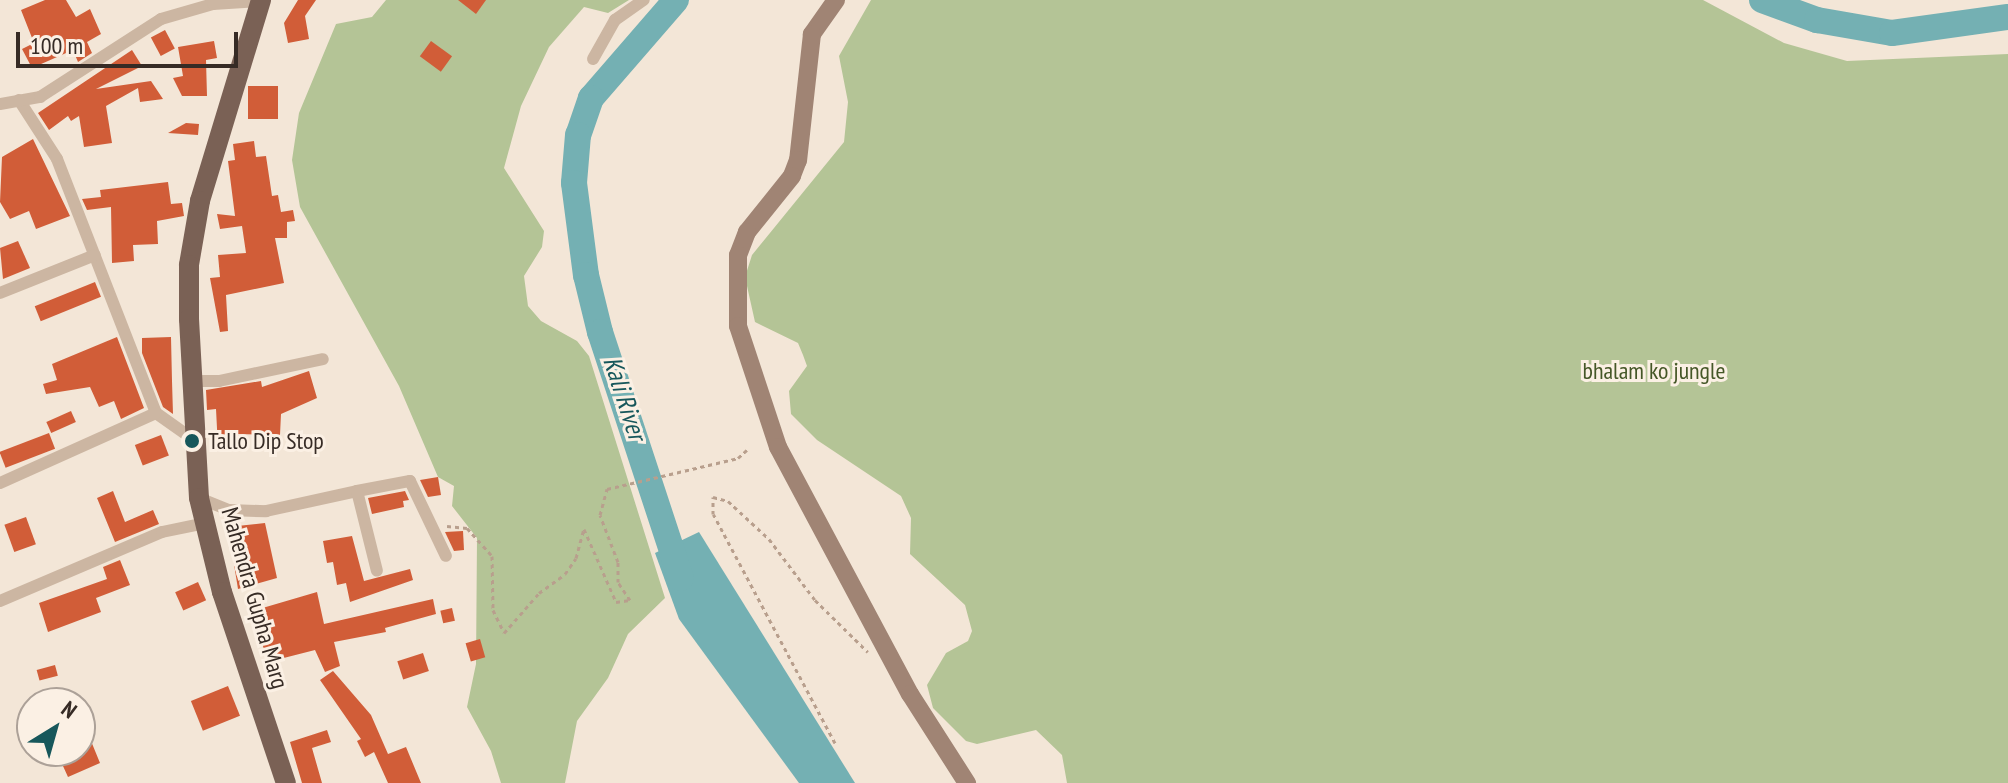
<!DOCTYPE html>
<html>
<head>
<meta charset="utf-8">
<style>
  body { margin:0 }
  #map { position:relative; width:2008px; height:783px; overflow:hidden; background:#f3e6d7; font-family:"PT Sans Narrow",sans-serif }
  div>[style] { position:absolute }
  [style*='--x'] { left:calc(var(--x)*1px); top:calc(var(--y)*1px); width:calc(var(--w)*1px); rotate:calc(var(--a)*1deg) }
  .green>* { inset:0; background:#b4c496 }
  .water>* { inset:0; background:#74b0b3 }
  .river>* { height:26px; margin:-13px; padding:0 13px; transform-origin:13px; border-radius:13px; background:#74b0b3 }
  .building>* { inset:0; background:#d15d38; transform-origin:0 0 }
  .path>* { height:3px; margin-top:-1.5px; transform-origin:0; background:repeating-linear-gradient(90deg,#b89f8d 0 4px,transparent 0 8px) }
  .street>* { height:12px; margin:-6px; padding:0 6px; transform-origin:6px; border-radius:6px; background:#ccb6a2 }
  .secondary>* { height:18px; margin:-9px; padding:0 9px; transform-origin:9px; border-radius:9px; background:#a08474 }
  .primary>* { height:20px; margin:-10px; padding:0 10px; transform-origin:10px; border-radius:10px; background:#7a6155 }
  .dots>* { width:22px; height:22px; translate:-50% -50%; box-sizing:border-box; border:4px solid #fbf0e4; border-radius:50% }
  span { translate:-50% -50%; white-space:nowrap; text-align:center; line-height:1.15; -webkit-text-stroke:6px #fbf0e4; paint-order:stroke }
  .park-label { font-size:24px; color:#455727 }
  .poi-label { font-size:24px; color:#362b25 }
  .left { translate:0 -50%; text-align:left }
  .street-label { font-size:24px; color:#362b25 }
  .water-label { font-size:26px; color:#17575b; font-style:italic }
  .north { position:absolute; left:16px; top:687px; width:80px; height:80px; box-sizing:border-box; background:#fbf0e4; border:2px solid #aca198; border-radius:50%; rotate:37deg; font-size:22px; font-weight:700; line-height:32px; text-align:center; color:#362b25 }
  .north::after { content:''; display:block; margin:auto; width:28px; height:36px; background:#17575b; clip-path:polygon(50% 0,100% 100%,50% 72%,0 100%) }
  .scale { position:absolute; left:16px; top:32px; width:222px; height:36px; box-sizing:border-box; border:4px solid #362b25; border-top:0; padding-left:10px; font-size:24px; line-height:28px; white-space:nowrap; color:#362b25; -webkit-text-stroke:6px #fbf0e4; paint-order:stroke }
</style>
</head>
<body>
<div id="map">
  <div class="green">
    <div style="clip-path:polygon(386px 0,629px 0,608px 13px,584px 7px,549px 47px,521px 106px,504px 168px,544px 231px,542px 247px,524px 276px,528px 306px,541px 321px,577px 341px,589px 356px,665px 598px,628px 634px,608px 678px,577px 721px,565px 783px,501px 783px,491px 751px,467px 707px,476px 664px,477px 538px,452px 506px,454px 486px,438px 477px,399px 386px,300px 207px,292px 160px,299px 113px,336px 24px,372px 17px)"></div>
    <div style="clip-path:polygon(871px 0,1703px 0,1784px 43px,1847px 61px,2008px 54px,2008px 783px,1067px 783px,1062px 755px,1036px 730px,977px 744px,966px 741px,933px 708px,927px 685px,946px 653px,968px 641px,972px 631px,965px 605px,910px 554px,911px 518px,901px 496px,817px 440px,791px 414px,789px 391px,807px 366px,803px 355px,798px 343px,755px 322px,745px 277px,752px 255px,844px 142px,848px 102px,839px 56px)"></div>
  </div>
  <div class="water">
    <div style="clip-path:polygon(699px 532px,778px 659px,855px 783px,799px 783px,679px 619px,655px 553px)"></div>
  </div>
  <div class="river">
    <div style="--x:676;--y:0;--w:130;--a:130.9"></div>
    <div style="--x:591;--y:98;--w:39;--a:109"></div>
    <div style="--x:578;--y:135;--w:48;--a:94.8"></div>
    <div style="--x:574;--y:183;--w:93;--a:82.6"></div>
    <div style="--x:586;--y:275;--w:59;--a:76.2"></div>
    <div style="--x:600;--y:332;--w:259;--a:71.8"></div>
    <div style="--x:1762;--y:0;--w:59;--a:20"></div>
    <div style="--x:1817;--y:20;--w:76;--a:9.8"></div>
    <div style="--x:1892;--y:33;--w:117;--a:-7.9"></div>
  </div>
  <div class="building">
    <div style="clip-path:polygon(45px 0,66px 0,76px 17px,90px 9px,101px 34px,87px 42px,92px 53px,78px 62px,73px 50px,32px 68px,22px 49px,34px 43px,21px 10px)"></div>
    <div style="clip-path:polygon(298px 0,316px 0,305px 16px,309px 39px,288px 43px,284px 23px)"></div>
    <div style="clip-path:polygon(458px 0,486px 0,476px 14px)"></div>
    <div style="left:165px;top:30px;width:21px;height:16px;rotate:62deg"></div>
    <div style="clip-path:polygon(214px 41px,217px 58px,206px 60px,207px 96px,182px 96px,173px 78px,183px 76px,178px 47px)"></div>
    <div style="left:431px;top:41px;width:26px;height:19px;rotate:36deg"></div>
    <div style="clip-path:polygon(132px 50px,142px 66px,96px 89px,151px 81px,163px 99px,140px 102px,138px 88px,106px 106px,112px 143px,84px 147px,79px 116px,71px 121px,68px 116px,49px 130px,38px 113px)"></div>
    <div style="left:278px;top:86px;width:33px;height:30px;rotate:90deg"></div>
    <div style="clip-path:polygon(186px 123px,199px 124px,198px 135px,168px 133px)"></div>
    <div style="clip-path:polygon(33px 139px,70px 216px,36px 229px,29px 211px,10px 219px,0 202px,2px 157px)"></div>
    <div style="clip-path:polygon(254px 141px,256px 157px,266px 156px,272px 196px,278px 195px,281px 212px,293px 210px,295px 221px,287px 222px,287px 238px,275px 238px,284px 283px,226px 295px,228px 331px,220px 332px,210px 278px,220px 277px,218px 255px,246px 253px,242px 226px,220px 229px,217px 214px,235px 216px,228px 161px,235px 160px,233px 144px)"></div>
    <div style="clip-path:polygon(168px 182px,171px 204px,182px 203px,184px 216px,157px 221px,158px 244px,133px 245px,134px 261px,112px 263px,111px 207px,87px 210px,82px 199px,101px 197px,100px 190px)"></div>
    <div style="clip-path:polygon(18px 241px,30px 268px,3px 279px,0 248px)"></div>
    <div style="left:95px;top:282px;width:16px;height:65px;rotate:68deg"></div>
    <div style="clip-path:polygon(117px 337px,144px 408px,121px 419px,114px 401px,99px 407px,90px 387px,46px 394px,43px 384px,57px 380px,52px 364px)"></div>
    <div style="clip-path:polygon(171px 337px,172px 381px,173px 414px,163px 407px,142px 353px,142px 338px)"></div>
    <div style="clip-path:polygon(309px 371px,317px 398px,281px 414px,280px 435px,238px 434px,239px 447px,218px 448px,216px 409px,207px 410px,206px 390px,261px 381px,262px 387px)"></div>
    <div style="left:71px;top:411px;width:12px;height:27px;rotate:66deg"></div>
    <div style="left:49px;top:433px;width:17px;height:53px;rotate:69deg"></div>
    <div style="left:161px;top:435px;width:22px;height:28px;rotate:69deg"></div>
    <div style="clip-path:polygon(438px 477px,441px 495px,428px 497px,420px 480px)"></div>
    <div style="clip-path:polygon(113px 491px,125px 522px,153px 510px,159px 524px,115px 542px,97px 498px)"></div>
    <div style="clip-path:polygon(405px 491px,409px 500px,403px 501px,404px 507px,372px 514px,368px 498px)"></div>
    <div style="left:26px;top:517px;width:29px;height:23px;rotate:70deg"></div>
    <div style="clip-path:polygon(265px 523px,277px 578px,238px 589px,228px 527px)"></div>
    <div style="clip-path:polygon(463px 531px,464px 550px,454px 551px,445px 532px)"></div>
    <div style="clip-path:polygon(352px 536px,364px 581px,410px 569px,413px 580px,350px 602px,346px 583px,337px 585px,333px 562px,327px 563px,323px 541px)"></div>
    <div style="clip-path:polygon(120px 560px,130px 585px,96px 598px,101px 612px,48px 632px,39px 603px,107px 579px,103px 567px)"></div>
    <div style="left:198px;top:582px;width:20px;height:25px;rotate:66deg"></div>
    <div style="clip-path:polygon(317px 592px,324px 624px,433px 599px,436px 614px,385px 628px,386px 632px,334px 642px,340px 666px,325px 672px,315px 650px,268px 662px,252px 611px)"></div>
    <div style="left:452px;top:608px;width:13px;height:12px;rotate:77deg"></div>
    <div style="left:480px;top:639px;width:19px;height:15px;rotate:74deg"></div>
    <div style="left:423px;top:653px;width:19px;height:27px;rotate:72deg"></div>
    <div style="left:55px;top:665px;width:11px;height:19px;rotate:75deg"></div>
    <div style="clip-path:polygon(333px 671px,371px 715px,388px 754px,406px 747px,421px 783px,388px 783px,374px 752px,365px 757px,357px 741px,361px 739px,320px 680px)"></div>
    <div style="left:228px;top:686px;width:32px;height:40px;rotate:68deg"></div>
    <div style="clip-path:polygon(327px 730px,331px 742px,312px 748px,322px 783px,302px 783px,290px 742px)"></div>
    <div style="clip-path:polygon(91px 741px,100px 763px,68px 777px,58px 755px,80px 751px)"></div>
  </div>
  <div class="path">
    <div style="--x:447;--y:526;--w:20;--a:6"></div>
    <div style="--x:467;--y:528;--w:38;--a:48"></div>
    <div style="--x:492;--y:556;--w:54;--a:88.9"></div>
    <div style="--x:493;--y:610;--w:25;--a:64"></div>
    <div style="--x:504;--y:633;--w:53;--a:-48.8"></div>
    <div style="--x:539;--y:593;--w:32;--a:-36"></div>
    <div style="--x:565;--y:574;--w:19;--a:-55"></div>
    <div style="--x:576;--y:558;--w:30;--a:-75"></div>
    <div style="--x:584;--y:529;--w:80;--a:66.3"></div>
    <div style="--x:616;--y:602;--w:14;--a:-8"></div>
    <div style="--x:630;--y:600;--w:22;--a:-124"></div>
    <div style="--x:618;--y:582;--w:20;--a:-90"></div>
    <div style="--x:618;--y:562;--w:50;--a:-111"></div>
    <div style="--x:600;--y:515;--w:27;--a:-75"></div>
    <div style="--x:607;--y:489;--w:135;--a:-13.3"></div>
    <div style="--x:738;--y:458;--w:12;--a:-42"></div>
    <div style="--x:835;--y:743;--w:259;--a:-118"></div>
    <div style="--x:713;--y:514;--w:17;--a:-90"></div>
    <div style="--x:713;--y:497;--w:16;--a:15"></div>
    <div style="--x:728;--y:501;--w:56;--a:42.8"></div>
    <div style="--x:769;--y:539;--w:76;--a:53"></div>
    <div style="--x:815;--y:600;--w:74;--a:44.5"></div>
  </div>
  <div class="street">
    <div style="--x:593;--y:59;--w:45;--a:-60.6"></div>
    <div style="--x:615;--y:20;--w:35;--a:-35"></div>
    <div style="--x:19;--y:100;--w:70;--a:57.2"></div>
    <div style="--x:57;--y:159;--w:273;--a:68.7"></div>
    <div style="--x:156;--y:413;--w:47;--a:35.4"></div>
    <div style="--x:0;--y:104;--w:41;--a:-9.9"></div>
    <div style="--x:40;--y:97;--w:144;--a:-32.8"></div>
    <div style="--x:161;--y:19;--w:54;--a:-16.1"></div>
    <div style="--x:213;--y:4;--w:47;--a:-3.7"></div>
    <div style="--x:0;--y:293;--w:102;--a:-21.8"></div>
    <div style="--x:192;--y:381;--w:27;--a:0"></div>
    <div style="--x:219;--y:381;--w:106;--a:-11.9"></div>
    <div style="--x:0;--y:483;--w:171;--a:-24.2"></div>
    <div style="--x:357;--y:491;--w:54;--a:-10.7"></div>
    <div style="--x:410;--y:481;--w:83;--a:64.4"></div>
    <div style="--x:199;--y:498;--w:32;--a:22"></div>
    <div style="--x:229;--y:510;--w:37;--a:2"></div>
    <div style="--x:266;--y:511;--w:93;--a:-12.4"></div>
    <div style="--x:357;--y:491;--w:82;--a:76"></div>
    <div style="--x:0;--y:601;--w:176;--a:-23.1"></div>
    <div style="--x:162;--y:532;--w:44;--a:-11.8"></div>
  </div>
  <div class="secondary">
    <div style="--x:836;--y:0;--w:42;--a:125.2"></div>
    <div style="--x:812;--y:34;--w:127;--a:96.3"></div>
    <div style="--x:798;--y:160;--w:17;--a:111"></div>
    <div style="--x:792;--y:176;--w:72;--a:128.8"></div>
    <div style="--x:747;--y:232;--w:25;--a:111"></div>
    <div style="--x:738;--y:255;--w:71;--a:90"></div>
    <div style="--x:738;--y:326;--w:127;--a:71.7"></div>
    <div style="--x:778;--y:447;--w:280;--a:61.9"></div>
    <div style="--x:910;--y:694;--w:106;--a:57.4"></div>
  </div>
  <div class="primary">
    <div style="--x:261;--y:0;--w:210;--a:106.9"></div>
    <div style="--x:200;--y:201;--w:65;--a:99.8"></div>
    <div style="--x:189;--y:265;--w:54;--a:90"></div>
    <div style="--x:189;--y:319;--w:179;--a:86.8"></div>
    <div style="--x:199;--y:498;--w:97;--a:76.3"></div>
    <div style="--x:222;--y:592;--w:201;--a:71.5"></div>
  </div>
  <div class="dots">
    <div style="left:192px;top:441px;background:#17575b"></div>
  </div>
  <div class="park-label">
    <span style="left:1654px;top:371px">bhalam ko jungle</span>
  </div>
  <div class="poi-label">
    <span class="left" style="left:208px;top:441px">Tallo Dip Stop</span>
  </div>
  <div class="street-label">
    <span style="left:255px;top:598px;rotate:74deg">Mahendra Gupha Marg</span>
  </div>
  <div class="water-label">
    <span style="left:625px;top:398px;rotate:72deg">Kali River</span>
  </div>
  <div class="north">N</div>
  <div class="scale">100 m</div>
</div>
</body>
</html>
